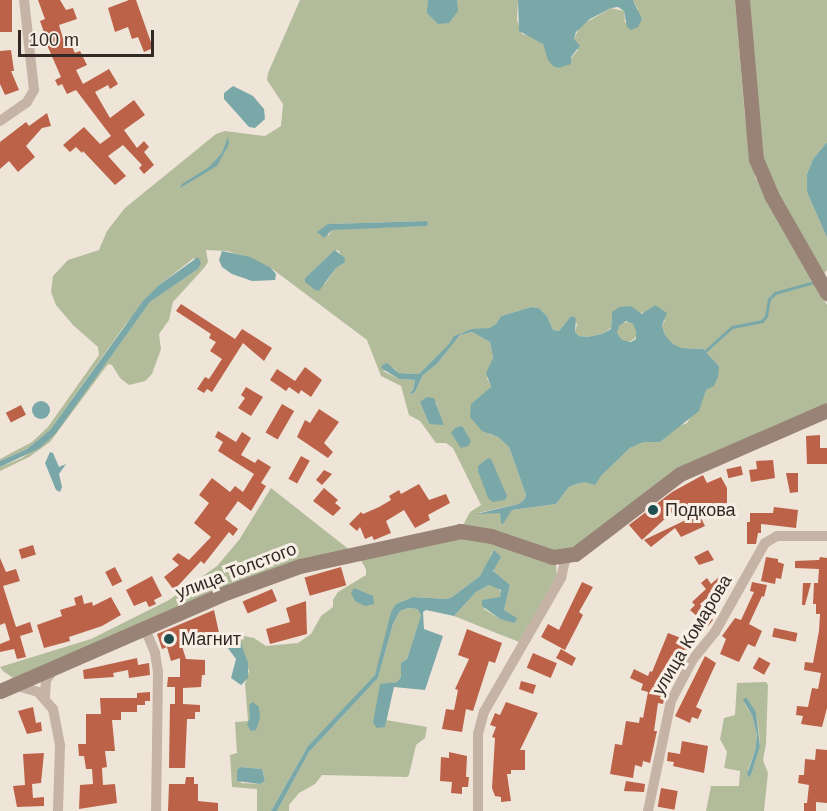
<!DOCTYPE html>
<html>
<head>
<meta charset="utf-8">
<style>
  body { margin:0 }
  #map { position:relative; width:827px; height:811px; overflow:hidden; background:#efe4d8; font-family:Helvetica,sans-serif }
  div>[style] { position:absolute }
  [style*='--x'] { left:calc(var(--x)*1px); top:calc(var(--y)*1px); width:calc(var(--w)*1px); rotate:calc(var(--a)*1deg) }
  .green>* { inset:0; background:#b2bc9a }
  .round { border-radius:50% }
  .water>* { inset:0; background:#7aa8a9 }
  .stream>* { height:3px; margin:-1.5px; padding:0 1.5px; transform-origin:1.5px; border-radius:1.5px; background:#7aa8a9 }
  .building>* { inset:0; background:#bc6249; transform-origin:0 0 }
  .street>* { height:10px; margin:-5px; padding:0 5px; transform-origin:5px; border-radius:5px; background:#c5b3a6 }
  .secondary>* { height:15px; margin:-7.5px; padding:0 7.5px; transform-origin:7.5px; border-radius:7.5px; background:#998377 }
  .dots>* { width:16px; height:16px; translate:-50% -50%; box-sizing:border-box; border:3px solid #f7eee4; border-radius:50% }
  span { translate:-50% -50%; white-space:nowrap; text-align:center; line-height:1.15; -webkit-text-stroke:6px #f7eee4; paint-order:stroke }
  .poi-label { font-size:18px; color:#322926 }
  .left { translate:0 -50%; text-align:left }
  .street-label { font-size:18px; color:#322926 }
  .scale { position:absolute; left:18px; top:30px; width:136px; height:27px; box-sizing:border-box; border:3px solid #322926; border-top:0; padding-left:8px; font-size:18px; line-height:21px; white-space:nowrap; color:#322926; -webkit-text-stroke:4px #f7eee4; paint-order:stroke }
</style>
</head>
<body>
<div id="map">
  <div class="green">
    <div style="clip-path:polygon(evenodd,300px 0,428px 0,428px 8px,457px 0,518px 0,517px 20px,522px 34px,534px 37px,543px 44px,553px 66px,571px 58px,578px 50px,574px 39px,580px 26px,611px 8px,624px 11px,625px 23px,638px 9px,633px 0,735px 0,745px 117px,755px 177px,827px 305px,827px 406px,692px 464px,579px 548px,555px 552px,462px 527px,470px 512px,481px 505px,453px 448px,446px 443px,436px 443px,420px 421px,409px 415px,401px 386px,381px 376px,367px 340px,271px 268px,228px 251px,206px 250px,208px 262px,204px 268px,173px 302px,169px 320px,159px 334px,161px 349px,152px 374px,145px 381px,129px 385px,120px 378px,112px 365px,108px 364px,50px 442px,29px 457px,0 471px,0 467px,22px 458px,56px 432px,150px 302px,198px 269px,194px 258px,159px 285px,125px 325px,50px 430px,27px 449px,0 461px,0 459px,32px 442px,48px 427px,99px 355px,98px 347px,73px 325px,56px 305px,51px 292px,53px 276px,68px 260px,99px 250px,107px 231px,125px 208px,216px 134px,225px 131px,265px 136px,281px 126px,283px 104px,267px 80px,268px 73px,300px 0,426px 221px,428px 222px,423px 226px,339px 229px,332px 230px,328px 236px,328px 224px,426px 221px,300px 0,336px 250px,339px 251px,344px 263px,336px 268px,325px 284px,305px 278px,336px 250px,300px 0,531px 307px,539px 308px,547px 316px,553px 330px,559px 331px,571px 316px,577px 324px,575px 332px,579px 336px,587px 337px,602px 334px,611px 328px,612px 312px,648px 313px,665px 320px,662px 325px,665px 335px,673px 344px,682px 348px,703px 349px,719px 366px,687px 423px,679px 426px,660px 442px,644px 442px,630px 448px,601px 476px,569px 487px,556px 504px,512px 510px,501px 518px,500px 513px,478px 513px,518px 504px,524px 500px,526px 495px,509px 447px,498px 437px,489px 434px,484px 395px,491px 387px,487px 378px,493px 358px,490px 342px,472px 332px,460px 335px,437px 364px,423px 375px,415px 392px,411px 394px,409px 393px,413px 390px,415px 380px,399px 379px,383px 371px,394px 368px,399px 373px,419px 374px,461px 333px,489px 328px,496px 324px,501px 316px,531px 307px,300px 0,420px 402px,436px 402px,443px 424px,429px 424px,420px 402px)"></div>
    <div style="clip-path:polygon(749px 0,827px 0,827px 142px,813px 159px,807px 174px,807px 192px,827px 238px,827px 270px,823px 275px,776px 191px,763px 156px)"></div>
    <div class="round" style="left:617px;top:322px;width:20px;height:20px"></div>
    <div style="clip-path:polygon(271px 488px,351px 551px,13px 678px,3px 671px,0 667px,91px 639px,169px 600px,217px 566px,239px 540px)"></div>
    <div style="clip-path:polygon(evenodd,464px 535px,553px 562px,556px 565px,557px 576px,519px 642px,454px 616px,476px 592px,489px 585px,497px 587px,502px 593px,498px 599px,488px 601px,484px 609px,500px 619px,516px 622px,516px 618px,504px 610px,510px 585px,495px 574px,493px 568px,496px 564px,492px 552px,486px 569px,480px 576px,452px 597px,447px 599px,413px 597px,396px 604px,378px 669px,372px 680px,308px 746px,271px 811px,257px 811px,257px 789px,232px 787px,230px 755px,237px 753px,235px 722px,248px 721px,245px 684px,249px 671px,241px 643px,233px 641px,229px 633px,254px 638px,266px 646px,298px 643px,311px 634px,321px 616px,333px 607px,333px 600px,338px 592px,366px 575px,366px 569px,359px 557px,464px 535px,240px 767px,262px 769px,265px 781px,260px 784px,241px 783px,240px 767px)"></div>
    <div style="clip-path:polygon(408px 608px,417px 609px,421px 615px,407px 659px,401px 663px,401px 677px,397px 682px,380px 685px,385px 727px,386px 720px,427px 727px,425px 738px,416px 745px,409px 775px,407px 777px,322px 775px,315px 784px,299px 793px,289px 805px,289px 811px,277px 811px,309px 752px,378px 678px,393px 624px,400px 611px)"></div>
    <div style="clip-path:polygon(evenodd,766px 682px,768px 685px,766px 744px,763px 760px,768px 773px,764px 811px,706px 811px,711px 786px,739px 786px,740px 771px,724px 768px,727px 752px,720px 739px,724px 718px,735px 715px,737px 683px,766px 682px,744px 703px,756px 712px,759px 733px,760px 747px,750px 778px,748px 769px,755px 751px,757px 735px,752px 715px,744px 703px)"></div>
  </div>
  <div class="water">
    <div style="clip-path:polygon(428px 0,457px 0,458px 11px,449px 23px,438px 24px,427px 13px)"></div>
    <div style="clip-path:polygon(518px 0,633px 0,642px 19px,638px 27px,631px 30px,627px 27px,624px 11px,618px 7px,611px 8px,590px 19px,576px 32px,574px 39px,580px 46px,571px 57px,571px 64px,559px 68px,553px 66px,548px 60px,543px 44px,519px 31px)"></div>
    <div style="clip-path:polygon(233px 86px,253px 96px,264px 109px,265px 119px,255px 128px,249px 127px,224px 99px,224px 93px)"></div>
    <div style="clip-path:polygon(228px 137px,229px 144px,217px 166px,180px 188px,182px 184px,209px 167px,222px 153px)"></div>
    <div style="clip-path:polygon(827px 142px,827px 238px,807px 192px,807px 174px,813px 159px)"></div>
    <div style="clip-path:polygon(426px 221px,428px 222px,427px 226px,332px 230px,324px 238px,317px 232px,328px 224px)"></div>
    <div style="clip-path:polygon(335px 250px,345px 258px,344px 263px,336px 268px,319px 291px,315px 290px,305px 282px,305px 278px)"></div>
    <div style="clip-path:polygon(222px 251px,250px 257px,271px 268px,276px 274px,275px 280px,252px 281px,232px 274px,222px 267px,219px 260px)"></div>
    <div style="clip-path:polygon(198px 257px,201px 263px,198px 269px,150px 302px,56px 433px,40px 448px,0 467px,0 461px,27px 449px,50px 430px,143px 301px,159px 285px)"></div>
    <div style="clip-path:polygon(evenodd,655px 305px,667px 313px,662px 325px,665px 335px,673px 344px,682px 348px,703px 349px,719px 366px,718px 377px,714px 386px,706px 390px,699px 411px,660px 442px,644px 442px,630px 448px,601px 476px,595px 485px,585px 482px,577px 484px,569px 487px,556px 504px,512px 510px,503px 524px,501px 523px,500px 513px,476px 514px,518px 504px,524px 500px,526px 495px,509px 447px,498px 437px,482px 431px,470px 417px,471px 404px,491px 387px,486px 373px,493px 358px,490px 342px,472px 332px,460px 335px,437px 364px,423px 375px,415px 392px,411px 394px,409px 393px,413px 390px,415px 380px,399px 379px,381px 368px,382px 365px,387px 363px,399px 373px,419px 374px,449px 344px,454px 336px,472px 329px,489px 328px,496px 324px,501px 316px,531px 307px,539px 308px,547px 316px,553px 330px,559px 331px,571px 316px,576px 318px,575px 332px,579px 336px,587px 337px,602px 334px,611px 329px,612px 312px,619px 307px,631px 306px,642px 314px,655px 305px,626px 321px,633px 324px,636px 331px,636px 339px,631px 342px,622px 340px,617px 333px,619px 326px,626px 321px)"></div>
    <div style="clip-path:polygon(427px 397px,434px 398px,444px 425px,429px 424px,420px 402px)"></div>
    <div class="round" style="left:32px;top:401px;width:18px;height:18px"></div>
    <div style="clip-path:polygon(462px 426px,471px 441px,468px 446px,461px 448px,451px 433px,455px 428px)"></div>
    <div style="clip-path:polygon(50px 452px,53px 453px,59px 467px,66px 464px,59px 474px,62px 487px,60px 492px,56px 490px,45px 463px)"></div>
    <div style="clip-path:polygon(488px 458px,491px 459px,507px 496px,505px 500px,493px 502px,488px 498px,478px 471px,478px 466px)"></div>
    <div style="clip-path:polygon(494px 550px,501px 557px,493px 571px,510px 585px,504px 610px,517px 618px,515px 623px,500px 619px,482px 606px,482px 600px,500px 597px,501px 590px,489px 585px,476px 592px,454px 616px,426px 610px,423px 612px,424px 629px,443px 636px,425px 690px,394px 687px,385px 727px,377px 728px,373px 723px,380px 684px,397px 682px,401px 677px,401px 663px,407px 659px,421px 615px,417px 609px,408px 608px,400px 611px,393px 624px,378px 678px,309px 752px,277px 811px,271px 811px,308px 746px,375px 675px,391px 612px,396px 604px,413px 597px,447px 599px,452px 597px,480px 576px)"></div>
    <div style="clip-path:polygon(354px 588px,373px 596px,374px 604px,365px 606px,355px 601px,351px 593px)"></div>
    <div style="clip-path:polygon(233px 641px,241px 643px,248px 663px,248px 678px,241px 685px,231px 678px,236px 659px,227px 647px)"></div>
    <div style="clip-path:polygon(746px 697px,756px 712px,760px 747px,750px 778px,747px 774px,755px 751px,757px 735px,752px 715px,743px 700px)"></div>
    <div style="clip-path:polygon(253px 702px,259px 707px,260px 718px,256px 730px,251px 731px,247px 725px,250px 718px,249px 705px)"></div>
    <div style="clip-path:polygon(240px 767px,262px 769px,265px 781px,260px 784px,237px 781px,237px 770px)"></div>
  </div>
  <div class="stream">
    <div style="--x:703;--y:353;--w:39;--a:-42"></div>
    <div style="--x:732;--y:327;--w:31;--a:-11"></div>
    <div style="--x:762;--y:321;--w:6;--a:-51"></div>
    <div style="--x:766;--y:316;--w:17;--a:-80"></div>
    <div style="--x:769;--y:299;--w:8;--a:-45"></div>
    <div style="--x:775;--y:293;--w:41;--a:-15.8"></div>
  </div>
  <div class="building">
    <div style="left:0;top:0;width:12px;height:32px"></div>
    <div style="clip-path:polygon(38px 0,60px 0,66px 10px,73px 8px,77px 19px,59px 25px,64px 42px,69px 40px,75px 53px,80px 51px,87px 65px,76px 70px,83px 84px,109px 69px,118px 84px,110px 89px,108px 85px,95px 92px,110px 118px,134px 100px,145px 115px,124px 130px,137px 148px,144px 141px,149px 147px,144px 152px,154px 165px,144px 174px,139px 168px,142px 165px,123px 145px,108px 156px,126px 176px,115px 185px,83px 151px,82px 153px,76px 147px,70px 152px,63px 145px,84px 127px,100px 144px,111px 136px,76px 90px,67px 94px,62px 84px,58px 86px,55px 80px,61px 77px,44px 38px,46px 38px,40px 21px,45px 19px)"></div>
    <div style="clip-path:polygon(129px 0,136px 0,153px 48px,144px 52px,138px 37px,132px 39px,128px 27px,115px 32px,108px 8px)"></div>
    <div style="clip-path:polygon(11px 50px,14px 71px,11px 71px,19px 90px,5px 95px,0 84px,0 51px)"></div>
    <div style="clip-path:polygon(47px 113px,51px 126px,42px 128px,26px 146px,35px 157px,18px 172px,9px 161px,0 169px,0 142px,26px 122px,29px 126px)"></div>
    <div style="clip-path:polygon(181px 304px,235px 339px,242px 329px,272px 348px,264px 361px,243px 343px,212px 392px,207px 389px,204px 393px,197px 389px,205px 377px,209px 379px,222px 359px,210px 351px,216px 342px,209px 338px,211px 334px,176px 311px)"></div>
    <div style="clip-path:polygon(305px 367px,322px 380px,311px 397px,301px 390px,299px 394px,289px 387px,286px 391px,270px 380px,277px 369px,295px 381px)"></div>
    <div style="clip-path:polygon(246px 387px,263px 397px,251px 416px,238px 408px,245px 398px,241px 395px)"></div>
    <div style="left:282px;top:404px;width:14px;height:33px;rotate:30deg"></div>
    <div style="left:21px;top:405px;width:11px;height:17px;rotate:63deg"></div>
    <div style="clip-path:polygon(319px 409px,339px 422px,324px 443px,333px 452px,328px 458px,297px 437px,305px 420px,310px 423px)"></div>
    <div style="clip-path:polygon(218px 431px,236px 442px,242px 432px,251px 438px,241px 455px,255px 463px,258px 459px,271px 467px,261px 483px,266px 486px,251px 511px,238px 501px,225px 519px,238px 529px,233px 536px,229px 532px,204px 564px,201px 561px,174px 590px,164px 577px,179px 565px,172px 559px,178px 553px,189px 560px,211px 537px,194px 523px,209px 503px,199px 495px,212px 478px,230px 492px,235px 486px,243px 492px,254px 474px,218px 451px,223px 442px,215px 437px)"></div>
    <div style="clip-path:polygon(820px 435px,820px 448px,827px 448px,827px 464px,807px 464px,806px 436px)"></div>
    <div style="left:301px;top:456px;width:10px;height:26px;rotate:29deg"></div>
    <div style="clip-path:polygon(773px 460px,775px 478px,751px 482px,749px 470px,757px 469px,756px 461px)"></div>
    <div style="left:741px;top:466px;width:9px;height:15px;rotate:77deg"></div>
    <div style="clip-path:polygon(324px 470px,332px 474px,322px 485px,316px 480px)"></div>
    <div style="clip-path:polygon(786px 473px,798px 473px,798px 492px,790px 493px)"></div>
    <div style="clip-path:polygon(703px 475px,707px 483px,721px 477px,727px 488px,727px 503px,696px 508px,705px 526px,681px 537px,675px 528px,651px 547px,644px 540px,690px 518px,682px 503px,642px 540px,629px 525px,672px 492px)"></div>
    <div style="clip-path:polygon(419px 484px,429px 500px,446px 494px,450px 503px,428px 515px,430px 520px,415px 528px,404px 510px,386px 521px,391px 533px,374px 540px,372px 536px,365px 539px,360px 527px,357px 531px,349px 524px,361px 512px,363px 514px,379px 507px,391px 500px,389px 496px,399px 490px,401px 494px)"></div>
    <div style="clip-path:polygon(324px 488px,338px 500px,335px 503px,341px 508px,333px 516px,313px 501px)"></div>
    <div style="clip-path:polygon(774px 507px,798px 510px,796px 528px,761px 524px,761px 533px,758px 533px,756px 544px,747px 544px,747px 522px,750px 522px,750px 513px,773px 513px)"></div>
    <div style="left:33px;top:545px;width:10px;height:15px;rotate:73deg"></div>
    <div style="clip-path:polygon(708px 550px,714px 560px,699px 565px,694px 557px)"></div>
    <div style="clip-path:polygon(766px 557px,778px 559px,778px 562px,784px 564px,781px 579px,776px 578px,775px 584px,761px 581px)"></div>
    <div style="clip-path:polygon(820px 557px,827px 558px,827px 708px,822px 727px,801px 724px,803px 716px,796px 715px,797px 706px,808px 707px,812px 688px,818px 689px,821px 673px,804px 670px,805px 662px,813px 663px,819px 631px,820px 614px,816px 614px,816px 604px,813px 604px,814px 583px,818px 583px,819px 569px,795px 568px,795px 561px,819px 560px)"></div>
    <div style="clip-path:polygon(0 558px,6px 572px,16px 569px,20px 581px,3px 586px,16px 627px,30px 622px,33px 632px,20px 636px,26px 657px,17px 659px,14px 649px,0 652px,0 644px,10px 640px,5px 623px,0 625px)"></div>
    <div style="left:115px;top:567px;width:16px;height:11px;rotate:63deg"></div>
    <div style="left:341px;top:567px;width:19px;height:38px;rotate:74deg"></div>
    <div style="clip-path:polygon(152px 576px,162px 596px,154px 600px,156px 604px,149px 607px,146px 601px,134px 606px,126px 590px)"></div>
    <div style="clip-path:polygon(719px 577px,729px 588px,720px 596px,716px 591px,700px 604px,713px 620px,708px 626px,690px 610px,695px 605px,692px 602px,706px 589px,701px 583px,707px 578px,711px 584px)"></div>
    <div style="clip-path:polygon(582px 582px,593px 587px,579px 612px,583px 615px,565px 650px,541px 637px,548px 624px,559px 630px)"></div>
    <div style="clip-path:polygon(752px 582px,767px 585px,764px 597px,762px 596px,749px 624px,762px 631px,755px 647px,748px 644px,739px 662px,720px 654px,726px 639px,722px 636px,735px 618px,741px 620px,754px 592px,750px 591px)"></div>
    <div style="clip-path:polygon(803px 583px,811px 583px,805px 605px,802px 605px)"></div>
    <div style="left:272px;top:589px;width:13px;height:32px;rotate:67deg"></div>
    <div style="clip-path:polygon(82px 595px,84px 604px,92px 602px,93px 606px,111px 597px,121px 615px,102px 626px,69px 637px,70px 641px,44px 648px,37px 625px,62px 616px,60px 610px,76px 605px,74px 598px)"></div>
    <div style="clip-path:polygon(306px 601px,307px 634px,270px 644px,266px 629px,290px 622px,286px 608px)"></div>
    <div style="clip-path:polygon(214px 610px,219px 633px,181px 643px,186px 659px,205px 660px,205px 675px,202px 675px,201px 687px,183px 688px,183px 704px,200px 705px,200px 712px,195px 712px,195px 719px,187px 719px,185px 768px,169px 768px,170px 704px,175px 704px,175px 687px,167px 687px,168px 677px,180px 677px,180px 658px,171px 661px,167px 647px,162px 649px,157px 634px)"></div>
    <div style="left:774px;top:628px;width:24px;height:9px;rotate:12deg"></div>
    <div style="clip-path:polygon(467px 629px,502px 643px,495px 663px,489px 661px,473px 711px,466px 709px,462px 732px,442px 729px,446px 709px,454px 710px,458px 690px,455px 689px,469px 659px,458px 655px)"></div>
    <div style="clip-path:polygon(668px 633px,691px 642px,679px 665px,676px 663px,671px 674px,666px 671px,655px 693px,665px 695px,663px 704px,658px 703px,654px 731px,657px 731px,650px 763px,643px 761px,642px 767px,635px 765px,633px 778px,610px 774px,615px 744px,622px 745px,626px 721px,639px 723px,640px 717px,643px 718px,648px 692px,641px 690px,643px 684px,630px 678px,634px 669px,648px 676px,650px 671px,652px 672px)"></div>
    <div style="clip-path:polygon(561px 649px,576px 658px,572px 666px,556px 658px)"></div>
    <div style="left:533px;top:653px;width:26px;height:16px;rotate:23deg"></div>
    <div style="clip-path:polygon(705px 656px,716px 663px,696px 707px,702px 710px,698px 719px,692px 717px,690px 723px,675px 716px)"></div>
    <div style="left:759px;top:657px;width:13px;height:13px;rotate:29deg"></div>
    <div style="clip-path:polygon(137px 658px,138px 665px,149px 663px,150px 675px,129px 678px,128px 670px,113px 673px,114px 677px,84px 679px,83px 670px)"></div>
    <div style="clip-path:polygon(521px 681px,536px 685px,533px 694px,519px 689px)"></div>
    <div style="clip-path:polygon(150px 692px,150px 701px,145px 701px,145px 705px,137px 705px,137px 712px,121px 712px,121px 720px,112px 720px,115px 751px,105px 751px,107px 767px,102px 768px,103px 785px,115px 784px,117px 803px,79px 809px,80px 785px,93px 784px,92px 769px,86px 769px,84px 756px,79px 756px,78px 744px,86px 744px,86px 714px,101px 714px,100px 698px,137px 698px,137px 693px)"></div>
    <div style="clip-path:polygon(506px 702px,538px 713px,520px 750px,525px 750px,525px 770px,511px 770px,511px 774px,507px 774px,511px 801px,501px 802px,501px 797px,495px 796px,492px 788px,495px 738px,492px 737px,496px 727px,490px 725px,495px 713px,500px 715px)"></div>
    <div style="clip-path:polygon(33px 707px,36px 723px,41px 722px,42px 731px,27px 734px,18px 711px)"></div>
    <div style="clip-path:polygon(682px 741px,708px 746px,704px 773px,673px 766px,674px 762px,667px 761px,668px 752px,680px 754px)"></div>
    <div style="clip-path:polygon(816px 749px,827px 750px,827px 803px,816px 802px,816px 811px,804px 811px,804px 803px,807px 803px,809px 785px,798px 783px,799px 775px,804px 775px,805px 759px,815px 760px)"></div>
    <div style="clip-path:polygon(449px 752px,467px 756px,466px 777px,469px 777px,468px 787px,462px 787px,462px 794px,451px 793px,452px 782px,440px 781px,441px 757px,449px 758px)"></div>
    <div style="clip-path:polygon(44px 753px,41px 783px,32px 784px,33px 798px,44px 797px,44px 806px,17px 807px,13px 786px,25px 785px,23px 754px)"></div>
    <div style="clip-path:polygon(186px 777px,194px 777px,194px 784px,198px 784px,198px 801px,218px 803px,218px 811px,168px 811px,169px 784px,185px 784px)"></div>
    <div style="clip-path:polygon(626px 781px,645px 784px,644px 792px,624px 791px)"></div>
    <div style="left:661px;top:788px;width:17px;height:19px;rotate:10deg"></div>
  </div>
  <div class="street">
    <div style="--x:0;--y:121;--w:33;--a:-35"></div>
    <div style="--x:27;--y:102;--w:14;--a:-60"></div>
    <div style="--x:34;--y:90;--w:91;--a:-96.3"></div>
    <div style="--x:145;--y:629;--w:26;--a:67"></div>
    <div style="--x:155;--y:653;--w:20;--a:81"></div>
    <div style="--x:158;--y:673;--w:138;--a:90.8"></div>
    <div style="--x:14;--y:685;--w:25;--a:16"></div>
    <div style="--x:38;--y:692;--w:23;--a:49"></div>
    <div style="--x:53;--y:709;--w:38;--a:79"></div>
    <div style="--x:60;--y:746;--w:65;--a:91.8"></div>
    <div style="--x:45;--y:697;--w:17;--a:-87"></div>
    <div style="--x:46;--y:680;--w:15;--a:-53"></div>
    <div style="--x:478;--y:811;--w:77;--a:-90"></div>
    <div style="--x:478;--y:734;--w:23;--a:-75"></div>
    <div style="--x:484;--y:712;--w:155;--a:-60.1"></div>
    <div style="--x:561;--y:578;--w:22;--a:-77"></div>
    <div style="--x:648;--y:811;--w:112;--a:-78.2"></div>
    <div style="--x:671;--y:701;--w:47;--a:-62.4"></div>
    <div style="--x:693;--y:659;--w:35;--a:-51"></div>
    <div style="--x:715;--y:632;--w:102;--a:-60.7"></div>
    <div style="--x:765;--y:543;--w:14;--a:-30"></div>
    <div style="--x:777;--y:536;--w:50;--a:0"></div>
  </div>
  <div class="secondary">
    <div style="--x:742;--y:0;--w:160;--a:85"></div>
    <div style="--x:756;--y:159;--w:39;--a:67"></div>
    <div style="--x:771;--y:195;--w:113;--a:60.3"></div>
    <div style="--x:0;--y:691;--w:249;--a:-23.5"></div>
    <div style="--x:228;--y:592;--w:77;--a:-19.9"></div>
    <div style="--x:300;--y:566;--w:164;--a:-12.3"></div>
    <div style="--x:460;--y:531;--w:31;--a:9"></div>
    <div style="--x:491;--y:536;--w:65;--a:18.7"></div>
    <div style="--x:553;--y:557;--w:22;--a:-8"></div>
    <div style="--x:575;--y:554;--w:132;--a:-37.3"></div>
    <div style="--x:680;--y:474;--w:160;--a:-23.5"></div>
  </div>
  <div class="dots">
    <div style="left:653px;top:510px;background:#1f4e50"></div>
    <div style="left:169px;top:639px;background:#1f4e50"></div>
  </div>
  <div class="poi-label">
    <span class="left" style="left:665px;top:510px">Подкова</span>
    <span class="left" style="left:181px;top:639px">Магнит</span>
  </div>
  <div class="street-label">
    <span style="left:236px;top:571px;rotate:-21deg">улица Толстого</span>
    <span style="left:692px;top:635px;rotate:-59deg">улица Комарова</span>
  </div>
  <div class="scale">100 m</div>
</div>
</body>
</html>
